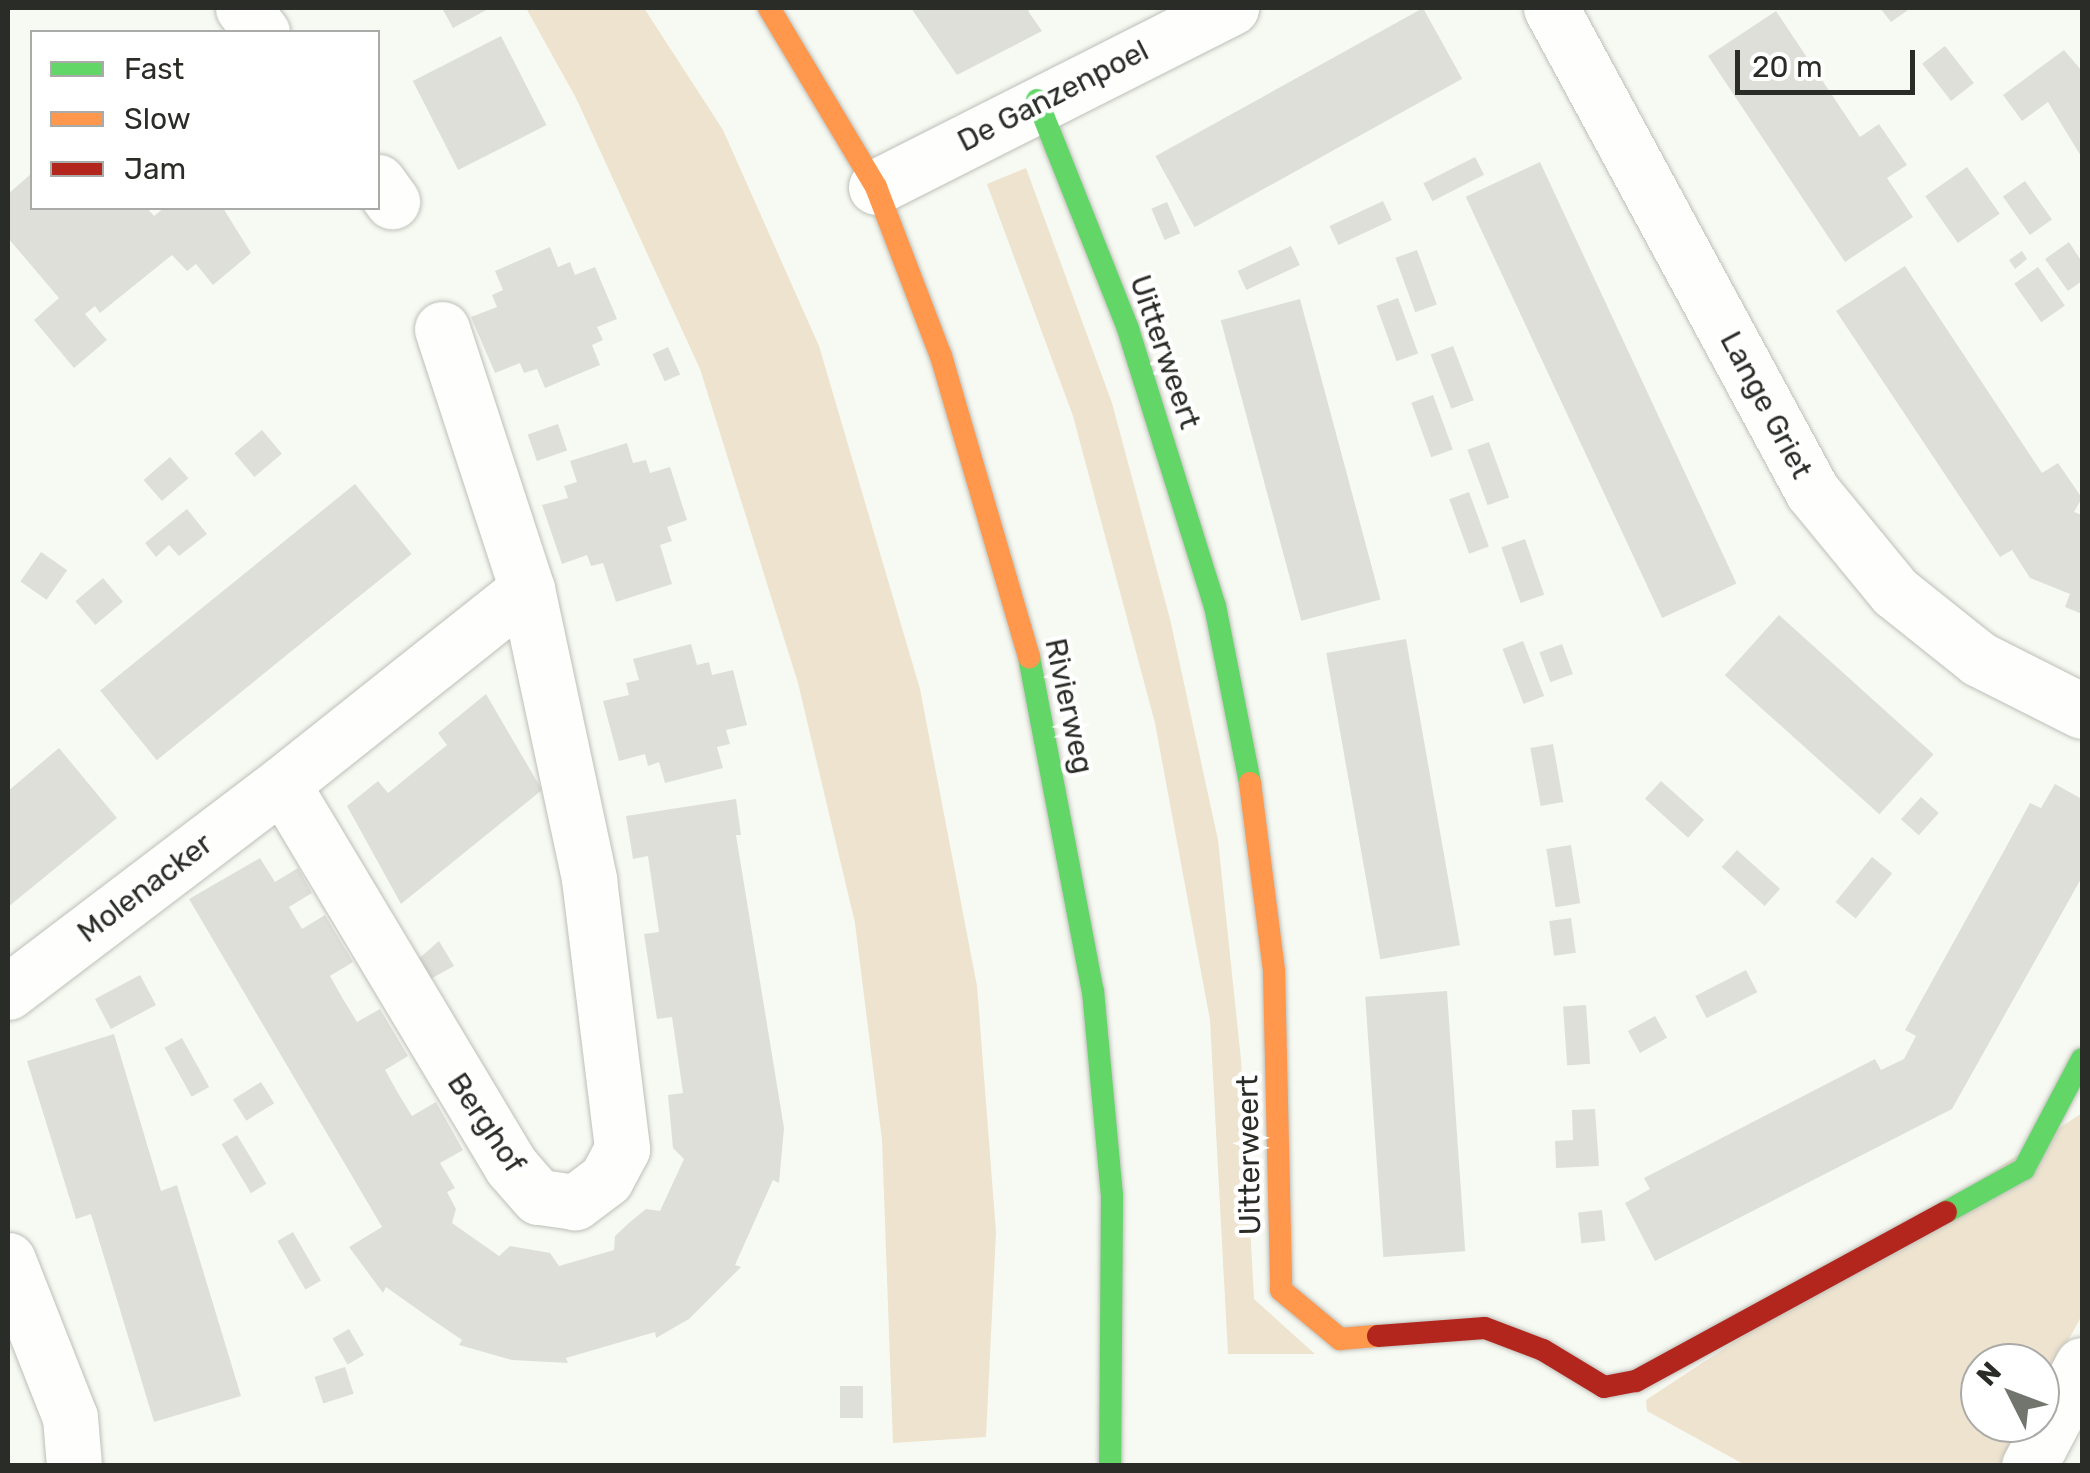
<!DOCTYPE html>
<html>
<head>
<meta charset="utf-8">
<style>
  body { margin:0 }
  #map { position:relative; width:2090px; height:1473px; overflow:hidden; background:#f7faf2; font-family:Rubik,sans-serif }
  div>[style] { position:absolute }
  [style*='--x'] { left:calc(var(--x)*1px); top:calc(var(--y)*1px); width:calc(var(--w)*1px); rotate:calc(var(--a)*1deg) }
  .green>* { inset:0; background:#ede3cf }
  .building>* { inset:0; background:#dedfd9; transform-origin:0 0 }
  .roads { filter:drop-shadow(0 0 2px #bdbfb9) drop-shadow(0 0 2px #bdbfb9) }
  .street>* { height:55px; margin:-27.5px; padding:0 27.5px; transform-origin:27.5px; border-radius:27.5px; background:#fefefd }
  .fast>* { height:22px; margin:-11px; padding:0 11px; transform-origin:11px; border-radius:11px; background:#63d668 }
  .slow>* { height:22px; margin:-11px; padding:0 11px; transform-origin:11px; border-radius:11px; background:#ff974d }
  .jam>* { height:22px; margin:-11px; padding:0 11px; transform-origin:11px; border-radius:11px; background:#b3261e }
  span { translate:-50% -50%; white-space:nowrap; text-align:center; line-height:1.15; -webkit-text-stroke:9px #fff; paint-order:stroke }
  .street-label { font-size:30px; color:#2a2c27 }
  .frame { position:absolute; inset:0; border:10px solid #2a2c27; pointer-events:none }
  .legend { position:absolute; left:30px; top:30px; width:350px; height:180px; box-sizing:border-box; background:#fff; border:2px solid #aaaba9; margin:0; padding:12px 18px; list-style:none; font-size:30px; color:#2a2c27 }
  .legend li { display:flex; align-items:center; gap:20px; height:50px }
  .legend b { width:50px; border:2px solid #aaaba9 }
  .north { position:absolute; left:1960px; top:1343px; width:100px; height:100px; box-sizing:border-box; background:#fff; border:2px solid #aaaba9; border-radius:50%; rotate:312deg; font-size:28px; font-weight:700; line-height:40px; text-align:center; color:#2a2c27 }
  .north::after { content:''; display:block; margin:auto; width:35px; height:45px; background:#72746e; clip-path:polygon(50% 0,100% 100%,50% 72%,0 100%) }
  .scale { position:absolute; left:1735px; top:50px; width:180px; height:45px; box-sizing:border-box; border:5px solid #2a2c27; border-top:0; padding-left:12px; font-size:30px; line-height:35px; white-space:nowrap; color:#2a2c27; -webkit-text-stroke:8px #fff; paint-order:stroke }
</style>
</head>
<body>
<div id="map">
  <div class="green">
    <div style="clip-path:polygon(526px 8px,644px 8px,723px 130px,819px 346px,920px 689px,977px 986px,996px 1232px,986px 1437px,893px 1443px,882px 1140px,855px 923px,798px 683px,700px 369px,576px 98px)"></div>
    <div style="clip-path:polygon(1026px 168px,1112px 403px,1170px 619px,1218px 840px,1241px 1060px,1254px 1299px,1315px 1354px,1228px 1354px,1210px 1020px,1155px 723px,1073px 416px,987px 184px)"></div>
    <div style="clip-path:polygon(2082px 1113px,2082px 1315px,2040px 1393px,2040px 1363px,1980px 1363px,1980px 1423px,2024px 1423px,2001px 1465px,1745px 1465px,1647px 1411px,1646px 1400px)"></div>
  </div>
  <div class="building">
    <div style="clip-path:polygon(442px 8px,490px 8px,453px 28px)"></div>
    <div style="clip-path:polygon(911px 8px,1033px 8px,1028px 11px,1042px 31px,957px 75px)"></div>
    <div style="left:1423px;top:8px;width:81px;height:306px;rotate:61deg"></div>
    <div style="clip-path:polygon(1880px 8px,1911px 8px,1891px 22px)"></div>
    <div style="clip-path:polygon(1776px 11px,1860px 137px,1879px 124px,1907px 165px,1887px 178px,1913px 217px,1845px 262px,1708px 56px)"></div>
    <div style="left:501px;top:36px;width:100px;height:99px;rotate:63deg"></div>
    <div style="left:1945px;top:46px;width:47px;height:29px;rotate:52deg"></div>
    <div style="clip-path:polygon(2064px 50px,2082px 71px,2082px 158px,2048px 102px,2022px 121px,2003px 95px)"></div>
    <div style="left:1475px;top:157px;width:20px;height:58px;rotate:63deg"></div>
    <div style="left:1540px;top:162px;width:465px;height:82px;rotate:65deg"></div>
    <div style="left:1967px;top:167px;width:57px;height:51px;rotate:55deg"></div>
    <div style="clip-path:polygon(32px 173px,32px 208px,147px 208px,154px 216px,164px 208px,223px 208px,251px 253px,213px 285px,196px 264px,187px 271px,172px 255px,100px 313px,95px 306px,85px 314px,107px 340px,74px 368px,34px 320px,59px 298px,8px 238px,8px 194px)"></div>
    <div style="left:2025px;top:181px;width:47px;height:27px;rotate:55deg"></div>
    <div style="left:1383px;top:201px;width:21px;height:59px;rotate:65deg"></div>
    <div style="left:1167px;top:202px;width:34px;height:17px;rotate:67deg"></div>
    <div style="clip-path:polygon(2069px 242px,2082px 262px,2082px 281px,2068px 291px,2045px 259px)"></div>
    <div style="left:1291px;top:246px;width:21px;height:59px;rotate:65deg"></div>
    <div style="clip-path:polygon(550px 247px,558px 267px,570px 262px,575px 275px,595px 267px,617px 319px,597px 327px,603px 340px,592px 345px,600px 365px,545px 388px,537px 369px,524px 373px,520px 363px,495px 373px,471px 317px,497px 307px,492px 295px,503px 290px,495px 271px)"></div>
    <div style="left:1417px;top:250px;width:58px;height:23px;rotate:70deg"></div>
    <div style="clip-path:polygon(2022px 251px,2027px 259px,2015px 269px,2009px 260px)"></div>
    <div style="clip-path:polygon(1905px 266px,2042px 473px,2058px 463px,2082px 498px,2074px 512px,2082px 515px,2082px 614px,2065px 607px,2070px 594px,2030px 578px,2012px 550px,2000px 557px,1836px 311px)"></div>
    <div style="left:2038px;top:267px;width:47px;height:29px;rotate:55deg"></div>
    <div style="left:1398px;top:298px;width:59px;height:23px;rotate:70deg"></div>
    <div style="left:1300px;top:299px;width:311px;height:82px;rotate:75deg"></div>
    <div style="left:1453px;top:346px;width:58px;height:24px;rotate:69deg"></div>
    <div style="left:668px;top:347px;width:30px;height:17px;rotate:66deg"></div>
    <div style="left:1433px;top:395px;width:58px;height:23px;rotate:70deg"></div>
    <div style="left:558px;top:424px;width:28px;height:32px;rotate:71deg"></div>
    <div style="left:262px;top:430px;width:31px;height:36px;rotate:50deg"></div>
    <div style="left:1489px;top:442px;width:59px;height:23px;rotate:70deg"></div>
    <div style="clip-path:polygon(627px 443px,633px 463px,646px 460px,650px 473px,670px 467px,687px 520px,667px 527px,672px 541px,660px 545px,672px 584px,616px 602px,603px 563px,591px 566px,587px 555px,562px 564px,542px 505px,568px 498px,564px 486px,577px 482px,570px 461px)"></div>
    <div style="left:170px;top:457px;width:28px;height:35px;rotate:49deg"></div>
    <div style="left:355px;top:484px;width:90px;height:328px;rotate:51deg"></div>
    <div style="left:1469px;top:492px;width:58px;height:21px;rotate:70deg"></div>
    <div style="clip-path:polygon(187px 509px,207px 534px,179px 556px,169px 545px,156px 557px,145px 543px)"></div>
    <div style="left:1525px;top:539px;width:59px;height:25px;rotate:71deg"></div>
    <div style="left:41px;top:552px;width:32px;height:36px;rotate:35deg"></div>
    <div style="left:103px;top:578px;width:31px;height:36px;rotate:50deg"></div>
    <div style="left:1779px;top:615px;width:208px;height:81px;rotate:42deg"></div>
    <div style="left:1406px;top:639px;width:311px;height:81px;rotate:80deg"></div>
    <div style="left:1523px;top:641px;width:59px;height:22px;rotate:69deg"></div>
    <div style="clip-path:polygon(691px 644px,697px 665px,709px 662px,712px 675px,733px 670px,747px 725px,726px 730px,730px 744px,717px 747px,723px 768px,665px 783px,659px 762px,648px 766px,645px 754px,619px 761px,603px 701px,629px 695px,626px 683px,639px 680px,633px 659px)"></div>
    <div style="left:1562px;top:644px;width:32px;height:24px;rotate:70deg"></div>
    <div style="clip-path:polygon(486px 694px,542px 790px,401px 904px,347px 806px,378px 781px,388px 793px,447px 745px,438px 733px)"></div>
    <div style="left:1553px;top:744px;width:59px;height:23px;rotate:80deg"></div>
    <div style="clip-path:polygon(59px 748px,117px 818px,8px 907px,8px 791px)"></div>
    <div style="left:1661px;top:781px;width:58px;height:24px;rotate:42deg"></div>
    <div style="clip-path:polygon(2055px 784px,2082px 799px,2082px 877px,1952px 1109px,1655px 1261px,1625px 1203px,1650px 1189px,1644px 1178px,1875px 1059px,1881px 1070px,1904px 1059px,1916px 1036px,1905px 1030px,2005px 849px,2030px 803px,2041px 808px)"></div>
    <div style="left:1921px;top:797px;width:24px;height:30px;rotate:42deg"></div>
    <div style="clip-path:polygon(736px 799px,741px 835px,736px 835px,784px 1128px,779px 1183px,773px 1180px,735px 1265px,741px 1267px,689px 1319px,656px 1338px,655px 1332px,566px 1358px,568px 1363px,512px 1360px,459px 1345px,462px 1340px,424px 1314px,386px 1287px,383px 1293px,349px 1247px,382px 1227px,189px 899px,260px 858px,275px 882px,298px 868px,312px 893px,289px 907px,302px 929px,325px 915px,353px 962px,330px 976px,343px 999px,357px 1022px,380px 1009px,408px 1056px,385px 1070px,398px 1093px,412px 1116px,436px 1102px,463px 1150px,440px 1163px,455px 1188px,447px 1192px,456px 1209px,452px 1223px,499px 1256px,510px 1246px,550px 1253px,559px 1266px,614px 1250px,615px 1236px,630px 1222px,646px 1209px,660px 1211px,684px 1159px,673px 1148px,668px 1095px,683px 1093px,672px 1017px,657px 1019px,644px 934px,659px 932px,648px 856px,633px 859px,626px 816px)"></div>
    <div style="left:1571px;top:845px;width:59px;height:25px;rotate:81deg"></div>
    <div style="left:1737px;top:850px;width:58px;height:23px;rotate:42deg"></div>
    <div style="left:1872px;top:857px;width:26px;height:58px;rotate:39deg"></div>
    <div style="left:1571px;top:918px;width:35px;height:22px;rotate:82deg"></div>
    <div style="clip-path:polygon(439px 941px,454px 966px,427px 981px,416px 961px)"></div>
    <div style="left:1746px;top:970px;width:25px;height:57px;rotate:63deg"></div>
    <div style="left:140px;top:975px;width:34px;height:51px;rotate:62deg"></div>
    <div style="left:1447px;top:991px;width:261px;height:82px;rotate:86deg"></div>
    <div style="left:1586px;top:1005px;width:59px;height:23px;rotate:86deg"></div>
    <div style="left:1655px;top:1016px;width:25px;height:31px;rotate:61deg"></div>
    <div style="clip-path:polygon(114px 1034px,161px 1191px,177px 1185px,241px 1396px,154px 1422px,91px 1214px,76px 1219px,27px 1061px)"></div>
    <div style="left:182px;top:1038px;width:56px;height:20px;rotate:61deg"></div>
    <div style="left:261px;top:1082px;width:25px;height:33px;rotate:58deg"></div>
    <div style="clip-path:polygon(1595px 1109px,1599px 1166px,1556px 1168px,1555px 1141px,1573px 1140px,1572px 1110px)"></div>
    <div style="left:237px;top:1135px;width:57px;height:18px;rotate:59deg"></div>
    <div style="left:1602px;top:1210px;width:31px;height:24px;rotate:84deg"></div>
    <div style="left:293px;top:1232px;width:56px;height:18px;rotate:60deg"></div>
    <div style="left:349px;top:1329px;width:30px;height:19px;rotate:60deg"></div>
    <div style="left:345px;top:1367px;width:28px;height:32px;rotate:72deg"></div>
    <div style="left:840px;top:1386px;width:23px;height:32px"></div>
  </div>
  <div class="roads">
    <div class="street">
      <div style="--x:243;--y:8;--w:31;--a:52"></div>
      <div style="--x:1551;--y:8;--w:549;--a:61.61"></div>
      <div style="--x:1812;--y:491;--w:131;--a:50.6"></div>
      <div style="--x:1895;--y:592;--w:107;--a:38.6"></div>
      <div style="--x:1979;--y:659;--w:115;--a:26.8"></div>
      <div style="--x:378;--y:182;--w:24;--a:54"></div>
      <div style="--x:876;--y:187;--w:398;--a:-26.8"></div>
      <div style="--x:442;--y:329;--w:274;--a:71.9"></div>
      <div style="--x:527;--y:589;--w:297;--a:77.9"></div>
      <div style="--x:589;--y:879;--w:272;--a:83"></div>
      <div style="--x:622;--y:1149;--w:34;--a:118"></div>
      <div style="--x:606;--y:1179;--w:39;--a:143"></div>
      <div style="--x:575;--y:1202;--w:37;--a:-172"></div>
      <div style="--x:538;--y:1197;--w:41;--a:-131.1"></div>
      <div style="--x:511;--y:1166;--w:445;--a:-120.9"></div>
      <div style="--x:282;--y:784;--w:313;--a:-38.5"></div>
      <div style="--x:8;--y:992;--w:344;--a:-37.2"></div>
      <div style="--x:8;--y:1260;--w:169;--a:68.5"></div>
      <div style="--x:70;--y:1417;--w:49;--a:85.3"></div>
      <div style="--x:2029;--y:1466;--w:114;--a:-62.3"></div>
    </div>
    <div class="fast">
      <div style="--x:1037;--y:100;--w:246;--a:68.3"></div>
      <div style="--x:1128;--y:329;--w:290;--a:72.6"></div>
      <div style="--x:1215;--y:606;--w:180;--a:78.8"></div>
      <div style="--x:1029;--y:657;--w:340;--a:79.2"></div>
      <div style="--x:1093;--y:991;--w:206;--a:84.7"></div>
      <div style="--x:1112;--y:1196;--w:270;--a:90.4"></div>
      <div style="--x:1946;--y:1212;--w:89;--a:-28.9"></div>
      <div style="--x:2024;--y:1169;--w:124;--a:-62.2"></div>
    </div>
    <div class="slow">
      <div style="--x:769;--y:8;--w:209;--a:59.1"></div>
      <div style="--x:876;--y:187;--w:181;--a:69"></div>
      <div style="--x:941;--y:356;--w:314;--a:73.7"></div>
      <div style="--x:1250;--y:783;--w:190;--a:82.7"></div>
      <div style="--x:1274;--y:971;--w:319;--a:88.7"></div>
      <div style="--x:1281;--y:1290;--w:77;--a:39.7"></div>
      <div style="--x:1340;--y:1339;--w:38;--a:-5"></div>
    </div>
    <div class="jam">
      <div style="--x:1378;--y:1336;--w:107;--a:-4.3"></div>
      <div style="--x:1485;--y:1328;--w:62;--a:20.8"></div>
      <div style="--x:1543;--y:1350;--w:71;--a:31.2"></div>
      <div style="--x:1604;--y:1387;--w:33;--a:-11"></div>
      <div style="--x:1636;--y:1381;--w:353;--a:-28.6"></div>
    </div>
  </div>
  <div class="street-label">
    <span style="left:1053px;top:96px;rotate:-27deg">De Ganzenpoel</span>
    <span style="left:1165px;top:352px;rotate:71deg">Uitterweert</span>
    <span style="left:1766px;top:405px;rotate:62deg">Lange Griet</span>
    <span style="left:1069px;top:706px;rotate:78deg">Rivierweg</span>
    <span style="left:145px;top:888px;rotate:-37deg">Molenacker</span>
    <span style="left:486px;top:1123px;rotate:56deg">Berghof</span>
    <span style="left:1249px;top:1155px;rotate:-91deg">Uitterweert</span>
  </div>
  <div class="frame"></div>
  <ul class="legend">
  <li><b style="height:12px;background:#63d668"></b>Fast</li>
  <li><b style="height:12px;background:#ff974d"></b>Slow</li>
  <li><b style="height:12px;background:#b3261e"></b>Jam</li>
  </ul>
  <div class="north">N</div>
  <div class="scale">20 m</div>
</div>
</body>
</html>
